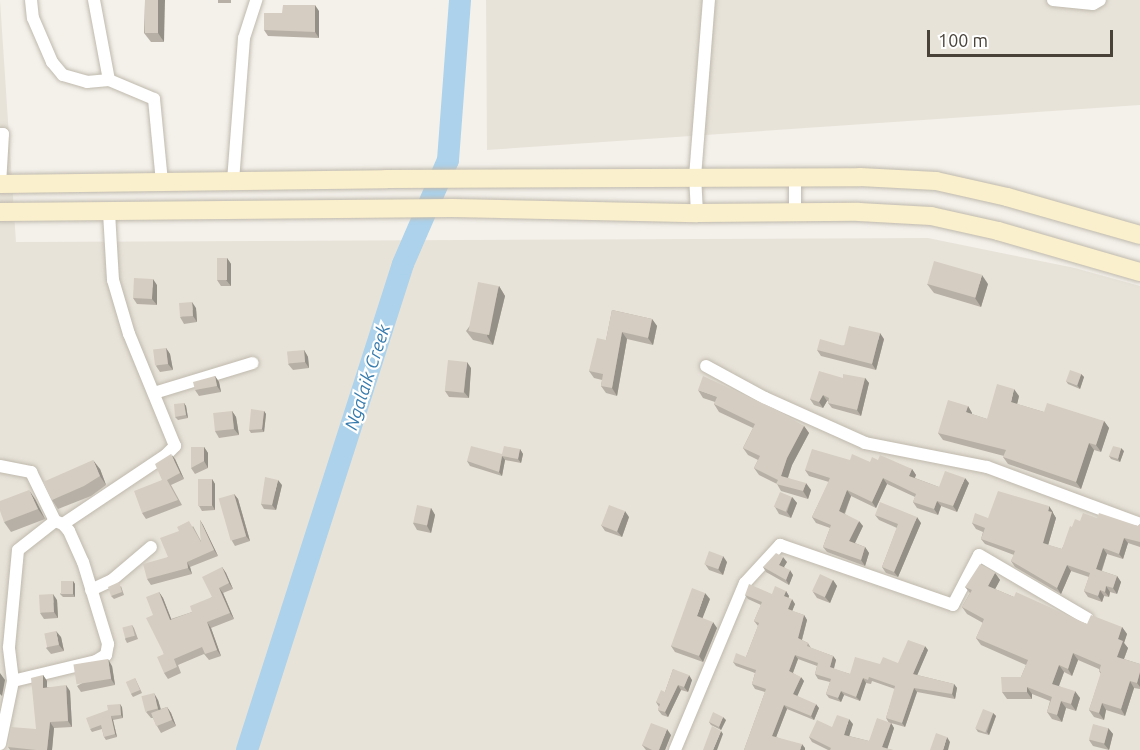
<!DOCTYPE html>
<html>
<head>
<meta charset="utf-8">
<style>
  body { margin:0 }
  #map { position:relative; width:1140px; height:750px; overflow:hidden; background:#f4f1eb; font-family:Ubuntu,sans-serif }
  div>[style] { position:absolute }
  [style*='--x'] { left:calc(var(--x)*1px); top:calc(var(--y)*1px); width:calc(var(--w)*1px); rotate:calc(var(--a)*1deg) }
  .residential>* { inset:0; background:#e8e3d9 }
  .river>* { height:22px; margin:-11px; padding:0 11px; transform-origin:11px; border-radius:11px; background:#acd2ec }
  .roads { filter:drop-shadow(0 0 2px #bfb9ad) drop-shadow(0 0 2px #bfb9ad) }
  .street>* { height:12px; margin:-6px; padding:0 6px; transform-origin:6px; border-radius:6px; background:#fff }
  .secondary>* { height:18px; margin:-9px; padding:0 9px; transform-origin:9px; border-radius:9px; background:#fbf0cd }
  .wall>* { inset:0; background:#b7b0a6; transform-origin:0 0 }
  .shaded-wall>* { inset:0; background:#959087 }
  .building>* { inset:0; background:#d5cdc1; transform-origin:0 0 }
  span { translate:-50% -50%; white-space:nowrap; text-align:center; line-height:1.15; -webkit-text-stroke:4.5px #fff; paint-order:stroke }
  .water-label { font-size:18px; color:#387cae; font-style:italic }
  .scale { position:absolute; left:927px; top:30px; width:186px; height:27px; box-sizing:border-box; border:3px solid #484239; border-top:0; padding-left:8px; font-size:18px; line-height:21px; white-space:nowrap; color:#484239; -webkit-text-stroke:4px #fff; paint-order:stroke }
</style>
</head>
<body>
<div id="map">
  <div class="residential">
    <div style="clip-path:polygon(0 0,16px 242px,928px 238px,1075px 268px,1140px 286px,1140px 750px,0 750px)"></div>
    <div style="clip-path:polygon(486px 0,1140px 0,1140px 105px,487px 150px)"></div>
  </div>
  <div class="river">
    <div style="--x:247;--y:750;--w:510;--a:-72.2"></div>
    <div style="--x:403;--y:264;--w:113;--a:-66.6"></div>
    <div style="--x:448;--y:160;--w:160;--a:-85.7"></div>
  </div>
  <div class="roads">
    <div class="street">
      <div style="--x:31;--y:0;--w:18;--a:84"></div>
      <div style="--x:33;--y:18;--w:48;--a:66.6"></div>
      <div style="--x:52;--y:62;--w:17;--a:50"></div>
      <div style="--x:63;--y:75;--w:25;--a:16"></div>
      <div style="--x:87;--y:82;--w:22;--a:-5"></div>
      <div style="--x:109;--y:80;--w:49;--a:22.9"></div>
      <div style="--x:154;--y:99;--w:83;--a:84.5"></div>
      <div style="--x:94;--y:0;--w:81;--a:79.4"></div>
      <div style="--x:1053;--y:0;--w:40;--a:5.7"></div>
      <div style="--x:1093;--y:4;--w:8;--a:-30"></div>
      <div style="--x:0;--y:134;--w:3;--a:0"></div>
      <div style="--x:3;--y:134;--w:50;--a:93.4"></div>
      <div style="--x:795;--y:179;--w:35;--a:90"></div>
      <div style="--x:233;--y:181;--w:143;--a:-85.6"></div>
      <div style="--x:244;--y:38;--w:40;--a:-72"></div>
      <div style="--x:697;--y:213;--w:36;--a:-93"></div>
      <div style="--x:695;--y:177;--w:178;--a:-85.5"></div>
      <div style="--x:706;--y:366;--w:67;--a:28.5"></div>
      <div style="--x:765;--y:398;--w:110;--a:24.2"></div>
      <div style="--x:865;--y:443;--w:124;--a:11.1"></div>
      <div style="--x:987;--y:467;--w:163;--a:20.4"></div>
      <div style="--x:154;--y:393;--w:103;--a:-16.9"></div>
      <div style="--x:0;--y:466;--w:32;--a:11"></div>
      <div style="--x:31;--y:472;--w:55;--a:63.9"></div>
      <div style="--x:55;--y:521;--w:9;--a:21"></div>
      <div style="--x:63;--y:524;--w:9;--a:49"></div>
      <div style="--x:69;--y:531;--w:34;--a:66"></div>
      <div style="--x:83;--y:562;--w:86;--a:73"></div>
      <div style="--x:108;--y:644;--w:11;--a:100"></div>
      <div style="--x:106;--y:655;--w:12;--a:149"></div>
      <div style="--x:96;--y:661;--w:85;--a:166.5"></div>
      <div style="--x:63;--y:524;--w:124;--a:-33.8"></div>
      <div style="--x:166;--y:455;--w:13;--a:-45"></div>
      <div style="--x:175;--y:446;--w:121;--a:-112.3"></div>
      <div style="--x:129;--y:334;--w:56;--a:-106.5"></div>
      <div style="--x:113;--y:280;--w:68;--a:-93.4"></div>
      <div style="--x:91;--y:590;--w:23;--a:-25"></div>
      <div style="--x:112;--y:580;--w:51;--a:-40.2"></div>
      <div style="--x:0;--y:744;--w:64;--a:-78.3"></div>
      <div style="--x:13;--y:681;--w:34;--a:-97"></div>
      <div style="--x:9;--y:647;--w:97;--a:-84.7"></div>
      <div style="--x:18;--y:550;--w:47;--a:-38.1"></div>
      <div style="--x:675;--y:750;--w:181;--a:-67.3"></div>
      <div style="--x:745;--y:583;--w:52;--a:-47.4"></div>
      <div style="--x:780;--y:545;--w:183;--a:19.1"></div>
      <div style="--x:953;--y:605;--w:56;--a:-62.5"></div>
      <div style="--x:979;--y:555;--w:126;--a:30.4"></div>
    </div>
    <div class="secondary">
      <div style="--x:0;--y:184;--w:386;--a:-0.7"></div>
      <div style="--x:386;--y:179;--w:474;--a:-0.2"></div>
      <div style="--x:860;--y:177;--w:76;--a:3"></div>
      <div style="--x:936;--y:181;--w:73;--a:12.7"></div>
      <div style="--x:1007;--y:197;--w:138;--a:15.9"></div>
      <div style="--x:0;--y:212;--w:452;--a:-0.5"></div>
      <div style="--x:452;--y:208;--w:245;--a:1.2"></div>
      <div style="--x:697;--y:213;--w:162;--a:-0.4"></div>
      <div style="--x:859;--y:212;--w:72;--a:3.2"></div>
      <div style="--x:931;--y:216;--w:69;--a:12.6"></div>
      <div style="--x:998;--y:231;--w:148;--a:16.1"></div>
    </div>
  </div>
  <div class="wall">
    <div style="clip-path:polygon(145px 0,164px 42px,151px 42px,144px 33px)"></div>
    <div style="left:218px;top:0;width:13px;height:3px"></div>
    <div style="clip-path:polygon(319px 11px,319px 38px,268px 36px,264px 30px,282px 13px)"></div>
    <div style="clip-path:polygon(227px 258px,231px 264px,231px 286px,221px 286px,217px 280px)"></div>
    <div style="clip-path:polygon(927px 284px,988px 284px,981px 307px,934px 293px)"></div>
    <div style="clip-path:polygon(157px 285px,157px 305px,137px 304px,133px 298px)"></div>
    <div style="clip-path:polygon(499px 286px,505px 296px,493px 345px,473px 340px,466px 331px)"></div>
    <div style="clip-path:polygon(196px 308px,197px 322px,184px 324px,180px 317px)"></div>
    <div style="clip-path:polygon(612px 310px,652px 319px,657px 326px,653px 345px,627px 339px,617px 396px,606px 393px,601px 386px,602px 380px,594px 378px,589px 371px,606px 340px)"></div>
    <div style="clip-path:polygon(884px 339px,876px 370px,821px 356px,817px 350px)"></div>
    <div style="clip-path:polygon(166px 348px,170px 354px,173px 370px,160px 372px,156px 366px)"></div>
    <div style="clip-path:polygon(304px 350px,308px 357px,309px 368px,293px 370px,288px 364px)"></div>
    <div style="clip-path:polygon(471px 368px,469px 398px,449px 397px,445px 391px)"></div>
    <div style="clip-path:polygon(1081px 374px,1084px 377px,1080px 389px,1068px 384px,1066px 381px)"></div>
    <div style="clip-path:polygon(215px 376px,219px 382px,221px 392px,199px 396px,195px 390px)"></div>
    <div style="clip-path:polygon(843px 378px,865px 378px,869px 383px,861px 416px,832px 408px,828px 403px,828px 401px,827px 401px,823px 408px,814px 405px,810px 399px)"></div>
    <div style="clip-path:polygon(698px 390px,804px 426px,809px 433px,792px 465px,788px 478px,811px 490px,808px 499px,781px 491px,777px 484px,759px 475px,754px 468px,758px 460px,748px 455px,743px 448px,753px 428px,719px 412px,714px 404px,715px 402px,703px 398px)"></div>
    <div style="clip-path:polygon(1019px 396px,1017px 404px,1044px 412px,1104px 421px,1109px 428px,1101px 452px,1094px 450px,1081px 489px,1008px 464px,1003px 457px,1004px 456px,943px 440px,938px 433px,968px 406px,972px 413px,972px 414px,987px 419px)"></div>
    <div style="clip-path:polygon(184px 403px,186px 406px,188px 418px,178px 420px,175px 417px)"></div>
    <div style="clip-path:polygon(232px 411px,236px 417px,239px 435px,219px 438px,215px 431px)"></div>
    <div style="clip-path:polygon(264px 411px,266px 414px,264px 432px,251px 433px,249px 430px)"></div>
    <div style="clip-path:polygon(204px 447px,208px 453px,208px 468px,195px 474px,191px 468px)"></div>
    <div style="clip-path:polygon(520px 449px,523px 454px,521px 463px,505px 460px,502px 476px,470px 466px,467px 461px,502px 454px)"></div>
    <div style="clip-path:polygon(1124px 451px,1120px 462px,1111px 459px,1109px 456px)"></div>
    <div style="clip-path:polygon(175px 459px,184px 479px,171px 485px,182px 505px,146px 519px,142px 513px)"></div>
    <div style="clip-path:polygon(850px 460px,870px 462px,878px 460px,912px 469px,916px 475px,915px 478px,939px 487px,969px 483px,957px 512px,941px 506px,938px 515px,917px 508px,913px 502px,915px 497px,887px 484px,876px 508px,851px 496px,845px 514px,863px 526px,855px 543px,865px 547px,869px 553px,865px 566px,827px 552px,823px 547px,830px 528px,816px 523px,812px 517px,829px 482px,809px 476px,805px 470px)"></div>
    <div style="clip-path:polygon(100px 469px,106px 485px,91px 496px,58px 509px,52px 500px)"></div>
    <div style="clip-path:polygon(212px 479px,215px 484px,215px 510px,202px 511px,199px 506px)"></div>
    <div style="clip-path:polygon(282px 485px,276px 510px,264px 509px,261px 504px)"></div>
    <div style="clip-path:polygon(234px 494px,238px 499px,250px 541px,235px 546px,232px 541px)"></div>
    <div style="clip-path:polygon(792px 497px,797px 503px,791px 518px,779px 514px,775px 507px)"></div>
    <div style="clip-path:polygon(35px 499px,45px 519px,11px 532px,4px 522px)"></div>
    <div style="clip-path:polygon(431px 508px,435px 515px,431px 533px,417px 530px,413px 523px)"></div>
    <div style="clip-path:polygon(1053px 512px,1053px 513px,1056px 518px,1048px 545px,1062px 549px,1072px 527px,1080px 521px,1097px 518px,1138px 526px,1140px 524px,1140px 547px,1128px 543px,1123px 559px,1107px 554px,1102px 571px,1117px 576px,1121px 582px,1117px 594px,1110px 592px,1109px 597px,1104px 596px,1102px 602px,1088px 597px,1084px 591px,1089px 577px,1071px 571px,1061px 594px,1015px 567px,1011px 561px,1014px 555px,985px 544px,981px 539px,983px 532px,976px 529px,972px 523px,988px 518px)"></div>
    <div style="clip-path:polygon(875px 515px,921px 523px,898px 577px,886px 573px,882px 567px,897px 528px,879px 520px)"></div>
    <div style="clip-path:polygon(629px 517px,622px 537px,605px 531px,601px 525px)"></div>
    <div style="clip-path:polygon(200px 520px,203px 525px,218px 556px,190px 567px,192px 574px,151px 585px,147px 579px,168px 557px,193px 526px,201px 541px)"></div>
    <div style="clip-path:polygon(727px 562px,723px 575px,709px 570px,705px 564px)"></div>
    <div style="clip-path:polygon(787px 562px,784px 567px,793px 575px,789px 585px,766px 572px,763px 567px)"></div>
    <div style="clip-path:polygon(222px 567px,226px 573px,233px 589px,223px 593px,234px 619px,211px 628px,221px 656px,209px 660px,204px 654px,178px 665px,181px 673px,168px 679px,164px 673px,164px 654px,153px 615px,159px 592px,163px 598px,171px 619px,192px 612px,212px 597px)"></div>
    <div style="clip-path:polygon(995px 573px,1000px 580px,995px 589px,1014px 597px,1087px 624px,1122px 627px,1127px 634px,1124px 643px,1128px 648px,1124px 659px,1140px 664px,1140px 689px,1134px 688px,1125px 716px,1106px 710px,1104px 720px,1094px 717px,1089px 710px,1101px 674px,1099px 671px,1099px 669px,1078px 660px,1072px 676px,1064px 672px,1059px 686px,1080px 698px,1076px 711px,1066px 708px,1062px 722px,1052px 719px,1047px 712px,1050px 701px,1032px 694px,1032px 699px,1007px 699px,1002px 692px,1021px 677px,1026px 665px,981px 645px,976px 638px,983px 623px,967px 614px,962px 607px,970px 593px,965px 587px)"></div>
    <div style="clip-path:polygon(833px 580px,837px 586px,830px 603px,817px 598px,813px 592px)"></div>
    <div style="clip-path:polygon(73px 581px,75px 584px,75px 597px,63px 597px,60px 594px)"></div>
    <div style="clip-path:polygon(121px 586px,124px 595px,114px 599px,111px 596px)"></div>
    <div style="clip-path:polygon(786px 591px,789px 596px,789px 598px,795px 604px,792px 611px,804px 615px,807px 620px,802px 640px,808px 643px,811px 648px,833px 656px,836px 660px,834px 669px,850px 674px,880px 664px,898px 663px,928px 650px,917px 675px,954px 684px,957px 688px,955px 699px,917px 692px,905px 727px,891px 723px,894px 728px,887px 749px,893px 750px,828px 750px,812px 742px,809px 737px,832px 727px,853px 724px,849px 736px,869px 741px,889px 723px,886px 718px,895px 689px,872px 681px,871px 684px,866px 683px,860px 701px,844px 695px,841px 702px,829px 698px,826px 694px,830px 682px,818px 679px,815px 674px,817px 666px,798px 659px,793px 673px,804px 681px,797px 696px,819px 708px,814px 720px,787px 709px,776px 737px,805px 748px,744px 750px,765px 692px,755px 689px,752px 684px,755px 673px,736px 666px,733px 662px,746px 657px,758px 626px,754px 621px,761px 605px,748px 599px,745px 595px,772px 594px)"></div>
    <div style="clip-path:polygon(710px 599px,702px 618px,717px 628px,703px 662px,675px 652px,671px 646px)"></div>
    <div style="clip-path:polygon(57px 600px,58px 618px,44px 619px,40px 613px)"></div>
    <div style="clip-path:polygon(132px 625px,134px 628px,138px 639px,127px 643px,125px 639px)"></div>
    <div style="clip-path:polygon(61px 637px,64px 651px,51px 654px,46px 648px)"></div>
    <div style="clip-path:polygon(112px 666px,115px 685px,81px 692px,77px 686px)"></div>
    <div style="clip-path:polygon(673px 669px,692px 680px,688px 692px,681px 690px,668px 717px,662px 715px,658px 710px,659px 707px,656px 702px,665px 692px)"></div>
    <div style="clip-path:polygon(43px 675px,47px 681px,47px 687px,70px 691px,72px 727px,54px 728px,52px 750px,10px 750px,8px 747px,36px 729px)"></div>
    <div style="clip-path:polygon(135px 678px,142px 693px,133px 697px,131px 694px)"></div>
    <div style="clip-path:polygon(158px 700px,161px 709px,167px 707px,171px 713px,176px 726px,161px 733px,157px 726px,153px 718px,151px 718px,146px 712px)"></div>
    <div style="clip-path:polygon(122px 707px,123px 718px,113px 720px,117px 737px,106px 740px,104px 737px,102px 729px,92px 732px,90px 729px)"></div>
    <div style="clip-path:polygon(993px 713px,996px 716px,989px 735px,978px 732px,976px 729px)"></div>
    <div style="clip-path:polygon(726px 720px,721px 730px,711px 725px,709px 722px)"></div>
    <div style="clip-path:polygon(1108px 728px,1113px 734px,1109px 750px,1093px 746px,1089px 740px)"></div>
    <div style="clip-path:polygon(671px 735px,665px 750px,646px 750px,642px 745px)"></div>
  </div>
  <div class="shaded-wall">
    <div style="clip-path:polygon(158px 0,165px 0,164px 42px,158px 33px)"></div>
    <div style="clip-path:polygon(315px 5px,319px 11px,319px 38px,315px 32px)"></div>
    <div style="clip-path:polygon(227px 258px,231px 264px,231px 286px,226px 280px)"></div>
    <div style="clip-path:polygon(982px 275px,988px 284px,981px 307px,975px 298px)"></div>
    <div style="clip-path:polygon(153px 279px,157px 285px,157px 305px,152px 299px)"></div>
    <div style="clip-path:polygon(499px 286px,505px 296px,493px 345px,487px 336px)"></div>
    <div style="clip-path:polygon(192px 302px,196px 308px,197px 322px,193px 316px)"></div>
    <div style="clip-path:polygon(652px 319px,657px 326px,653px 345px,648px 338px)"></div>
    <div style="clip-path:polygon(622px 332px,627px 339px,617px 396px,612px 388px)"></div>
    <div style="clip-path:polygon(880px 333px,884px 339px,876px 370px,872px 364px)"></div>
    <div style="clip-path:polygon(166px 348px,170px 354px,173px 370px,168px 364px)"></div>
    <div style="clip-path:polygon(304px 350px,308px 357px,309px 368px,305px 362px)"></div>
    <div style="clip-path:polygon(467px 362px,471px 368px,469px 398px,464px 392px)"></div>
    <div style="clip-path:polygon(1081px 374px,1084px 377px,1080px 389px,1077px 385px)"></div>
    <div style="clip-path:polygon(215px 376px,219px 382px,221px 392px,217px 386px)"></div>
    <div style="clip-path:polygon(865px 378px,869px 383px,861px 416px,857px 410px)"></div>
    <div style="clip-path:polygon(1014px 389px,1019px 396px,1016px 409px,1011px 402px)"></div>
    <div style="clip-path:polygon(823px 395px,827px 401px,823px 408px,819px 402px)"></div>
    <div style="clip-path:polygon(184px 403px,186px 406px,188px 418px,186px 415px)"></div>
    <div style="clip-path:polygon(968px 406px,972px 413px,971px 419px,966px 412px)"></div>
    <div style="clip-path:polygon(232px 411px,236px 417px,239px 435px,234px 429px)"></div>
    <div style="clip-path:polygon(264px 411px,266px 414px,264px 432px,262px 429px)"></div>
    <div style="clip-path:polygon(1104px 421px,1109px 428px,1101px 452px,1096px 445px)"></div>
    <div style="clip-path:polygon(804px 426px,809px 433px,792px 465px,786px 483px,781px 476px,787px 458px)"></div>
    <div style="clip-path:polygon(1089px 443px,1094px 450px,1081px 489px,1076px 482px)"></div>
    <div style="clip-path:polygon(204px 447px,208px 453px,208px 468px,204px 461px)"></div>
    <div style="clip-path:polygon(1121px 448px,1124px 451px,1120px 462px,1118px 459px)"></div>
    <div style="clip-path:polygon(520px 449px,523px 454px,521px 463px,518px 459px)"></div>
    <div style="clip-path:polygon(171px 454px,175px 459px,184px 479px,180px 473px)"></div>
    <div style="clip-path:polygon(502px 456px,505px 460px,502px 476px,499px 472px)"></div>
    <div style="clip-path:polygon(93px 460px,100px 469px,106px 485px,100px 476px)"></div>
    <div style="clip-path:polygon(912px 469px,916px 475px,913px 481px,909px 476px)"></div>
    <div style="clip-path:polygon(883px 478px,887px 484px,876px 508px,872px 502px)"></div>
    <div style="clip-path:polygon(965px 478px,969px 483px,957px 512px,953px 506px)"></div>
    <div style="clip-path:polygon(212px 479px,215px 484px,215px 510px,212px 505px)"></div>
    <div style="clip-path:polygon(278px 480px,282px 485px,276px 510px,272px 505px)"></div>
    <div style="clip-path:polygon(806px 483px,811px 490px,808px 499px,803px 491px)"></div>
    <div style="clip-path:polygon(29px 490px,35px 499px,45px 519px,38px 509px)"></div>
    <div style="clip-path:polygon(847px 490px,851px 496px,843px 517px,839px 511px)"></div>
    <div style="clip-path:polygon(234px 494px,238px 499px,250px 541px,246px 536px)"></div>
    <div style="clip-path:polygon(792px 497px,797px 503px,791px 518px,787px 512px)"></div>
    <div style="clip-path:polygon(937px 501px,941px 506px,938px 515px,934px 509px)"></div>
    <div style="clip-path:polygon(1049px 506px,1053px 512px,1053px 513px,1056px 518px,1047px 549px,1043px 543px)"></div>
    <div style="clip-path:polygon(431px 508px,435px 515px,431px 533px,427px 526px)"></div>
    <div style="clip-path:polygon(625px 511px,629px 517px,622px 537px,617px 531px)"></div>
    <div style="clip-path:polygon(917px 517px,921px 523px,898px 577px,894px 572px)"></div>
    <div style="clip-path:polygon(200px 520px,203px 525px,218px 556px,214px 550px)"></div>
    <div style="clip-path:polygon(859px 521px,863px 526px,853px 547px,849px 541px)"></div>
    <div style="clip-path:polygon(1124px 538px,1128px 543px,1123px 559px,1119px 554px)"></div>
    <div style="clip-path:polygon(865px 547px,869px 553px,865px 566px,861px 560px)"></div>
    <div style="clip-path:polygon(1103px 548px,1107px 554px,1100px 575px,1096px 569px)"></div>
    <div style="clip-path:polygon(723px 556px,727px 562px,723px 575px,718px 569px)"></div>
    <div style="clip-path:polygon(783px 557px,787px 562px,782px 570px,779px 565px)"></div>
    <div style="clip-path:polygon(187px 562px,190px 567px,192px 574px,188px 568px)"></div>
    <div style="clip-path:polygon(1067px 565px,1071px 571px,1061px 594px,1057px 588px)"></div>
    <div style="clip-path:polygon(222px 567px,226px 573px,233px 589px,229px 583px)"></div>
    <div style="clip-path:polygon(790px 570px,793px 575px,789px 585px,786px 580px)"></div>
    <div style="clip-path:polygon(995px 573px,1000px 580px,993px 593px,988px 586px)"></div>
    <div style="clip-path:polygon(1117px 576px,1121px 582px,1117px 594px,1113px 588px)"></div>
    <div style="clip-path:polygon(833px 580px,837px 586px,830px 603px,825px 597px)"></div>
    <div style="clip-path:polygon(73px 581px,75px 584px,75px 597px,73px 594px)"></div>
    <div style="clip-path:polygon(1106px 586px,1110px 592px,1109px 597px,1105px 592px)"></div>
    <div style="clip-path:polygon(219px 588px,223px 593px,234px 619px,230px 613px)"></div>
    <div style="clip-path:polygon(1100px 590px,1104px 596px,1102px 602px,1098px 596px)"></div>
    <div style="clip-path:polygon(786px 591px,789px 596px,787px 600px,784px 596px)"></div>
    <div style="clip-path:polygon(159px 592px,163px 598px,174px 626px,170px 620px)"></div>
    <div style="clip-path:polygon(705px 593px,710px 599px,701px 622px,697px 616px)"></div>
    <div style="clip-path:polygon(53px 594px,57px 600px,58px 618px,54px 612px)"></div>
    <div style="clip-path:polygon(792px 599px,795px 604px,791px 614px,788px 609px)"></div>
    <div style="clip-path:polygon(804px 615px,807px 620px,801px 643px,798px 638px)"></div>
    <div style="clip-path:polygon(207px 622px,211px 628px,221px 656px,217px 650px)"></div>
    <div style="clip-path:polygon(713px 622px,717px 628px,703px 662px,699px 656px)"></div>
    <div style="clip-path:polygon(1122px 627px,1127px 634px,1124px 643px,1128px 648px,1122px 664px,1117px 657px,1118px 639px)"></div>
    <div style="clip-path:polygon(56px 631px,61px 637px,64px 651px,59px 645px)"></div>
    <div style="clip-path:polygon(925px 646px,928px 650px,916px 678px,913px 674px)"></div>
    <div style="clip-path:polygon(1073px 653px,1078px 660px,1072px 676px,1068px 669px)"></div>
    <div style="clip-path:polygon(795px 655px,798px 659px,792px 675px,789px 671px)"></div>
    <div style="clip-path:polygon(833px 656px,836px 660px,833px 671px,830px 667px)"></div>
    <div style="clip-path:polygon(108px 659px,112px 666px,115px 685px,111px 679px)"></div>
    <div style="clip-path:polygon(1059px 665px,1064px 672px,1057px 691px,1052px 684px)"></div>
    <div style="clip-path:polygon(1140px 672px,1140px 687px,1137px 683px)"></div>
    <div style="clip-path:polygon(0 673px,5px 680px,2px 696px,0 694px)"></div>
    <div style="clip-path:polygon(43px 675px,47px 681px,47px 694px,43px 688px)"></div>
    <div style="clip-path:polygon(689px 675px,692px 680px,688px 692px,684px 687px)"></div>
    <div style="clip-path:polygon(801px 677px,804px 681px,796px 699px,793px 694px)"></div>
    <div style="clip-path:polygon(863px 678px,866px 683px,860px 701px,856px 697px)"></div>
    <div style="clip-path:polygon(1130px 681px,1134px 688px,1125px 716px,1121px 709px)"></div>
    <div style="clip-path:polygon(954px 684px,957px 688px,955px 699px,952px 694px)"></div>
    <div style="clip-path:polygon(66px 685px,70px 691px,72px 727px,68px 721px)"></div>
    <div style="clip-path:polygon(678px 685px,681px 690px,668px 717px,665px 712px)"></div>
    <div style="clip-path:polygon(1027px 687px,1032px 694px,1032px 699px,1027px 692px)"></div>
    <div style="clip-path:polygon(914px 688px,917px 692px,905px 727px,902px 723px)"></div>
    <div style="clip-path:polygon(841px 691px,844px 695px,841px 702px,838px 698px)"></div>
    <div style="clip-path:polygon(1075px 691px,1080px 698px,1076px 711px,1071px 704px)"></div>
    <div style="clip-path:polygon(154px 693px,158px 700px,162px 715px,158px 709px)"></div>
    <div style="clip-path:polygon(1061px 701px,1066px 708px,1062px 722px,1057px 715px)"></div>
    <div style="clip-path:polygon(1102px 703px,1106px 710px,1104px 720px,1099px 713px)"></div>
    <div style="clip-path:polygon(120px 704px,122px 707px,123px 718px,121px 715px)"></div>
    <div style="clip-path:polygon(816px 704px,819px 708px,814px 720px,811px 716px)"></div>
    <div style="clip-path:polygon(784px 705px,787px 709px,775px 740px,772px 736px)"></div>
    <div style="clip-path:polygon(167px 707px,171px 713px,176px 726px,172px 720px)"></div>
    <div style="clip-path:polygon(993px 713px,996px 716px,989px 735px,987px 732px)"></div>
    <div style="clip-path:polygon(111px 716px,113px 720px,117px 737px,115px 734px)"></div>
    <div style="clip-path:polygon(723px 717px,726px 720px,721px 730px,719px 727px)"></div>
    <div style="clip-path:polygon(849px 719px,853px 724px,848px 740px,844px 735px)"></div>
    <div style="clip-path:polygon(50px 722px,54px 728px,52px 750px,47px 750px)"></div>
    <div style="clip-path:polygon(891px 723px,894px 728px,887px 750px,882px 747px)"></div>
    <div style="clip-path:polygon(1108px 728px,1113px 734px,1109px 750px,1104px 744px)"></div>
    <div style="clip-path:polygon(667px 729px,671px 735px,665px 750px,659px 750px)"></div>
    <div style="clip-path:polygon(721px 731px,723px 734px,717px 750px,713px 750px)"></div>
    <div style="clip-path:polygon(947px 737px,950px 742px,948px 750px,943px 750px)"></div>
    <div style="clip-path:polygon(802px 744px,805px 748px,805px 750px,800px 750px)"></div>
  </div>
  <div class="building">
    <div style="left:145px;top:0;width:13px;height:33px"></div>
    <div style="clip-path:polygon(283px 5px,315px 5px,315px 32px,264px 30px,264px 13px,282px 13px)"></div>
    <div style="left:217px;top:258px;width:10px;height:22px"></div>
    <div style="left:934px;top:261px;width:50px;height:24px;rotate:16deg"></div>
    <div style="left:134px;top:278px;width:19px;height:20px;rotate:3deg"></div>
    <div style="left:478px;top:282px;width:21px;height:50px;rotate:11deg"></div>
    <div style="left:192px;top:302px;width:14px;height:13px;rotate:86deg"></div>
    <div style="clip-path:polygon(612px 310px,652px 319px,648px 338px,622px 332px,612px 388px,601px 386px,603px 374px,589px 371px,597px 338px,606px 340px)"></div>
    <div style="clip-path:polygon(849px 326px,880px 333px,872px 364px,817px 350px,820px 339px,844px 346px)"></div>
    <div style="left:166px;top:348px;width:16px;height:13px;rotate:83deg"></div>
    <div style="left:304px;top:350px;width:12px;height:17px;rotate:85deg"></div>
    <div style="left:448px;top:360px;width:19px;height:31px;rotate:6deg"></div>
    <div style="left:1070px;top:370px;width:12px;height:12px;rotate:20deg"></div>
    <div style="clip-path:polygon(819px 371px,843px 378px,843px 374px,865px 378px,857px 410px,828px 403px,829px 398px,823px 395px,819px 402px,810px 399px)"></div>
    <div style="clip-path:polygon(215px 376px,217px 386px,195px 390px,193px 382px)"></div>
    <div style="clip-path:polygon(703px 376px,775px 409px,804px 426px,787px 458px,781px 476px,806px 483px,803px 491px,776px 484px,778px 480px,754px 468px,760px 456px,743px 448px,755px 424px,714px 404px,717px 397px,698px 390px)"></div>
    <div style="clip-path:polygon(997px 384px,1014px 389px,1011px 402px,1044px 412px,1047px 403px,1104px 421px,1096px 445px,1089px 443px,1076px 482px,1003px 457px,1006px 450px,938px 433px,948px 400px,968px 406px,966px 412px,987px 419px)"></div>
    <div style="clip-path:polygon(184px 403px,186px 415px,175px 417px,174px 404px)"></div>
    <div style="clip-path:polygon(251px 409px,264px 411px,262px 429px,249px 430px)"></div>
    <div style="left:232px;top:411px;width:18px;height:19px;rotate:84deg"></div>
    <div style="clip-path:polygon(471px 446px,502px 454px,504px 446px,520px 449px,518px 459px,502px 456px,499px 472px,467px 461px)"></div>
    <div style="clip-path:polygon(1113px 446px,1121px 448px,1118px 459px,1109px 456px)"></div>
    <div style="clip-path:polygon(191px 447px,204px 447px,204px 461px,191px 468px)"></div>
    <div style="clip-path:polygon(812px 449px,850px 460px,852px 454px,870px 462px,872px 457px,878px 460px,880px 455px,912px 469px,909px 476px,939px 487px,945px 471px,965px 478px,953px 506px,937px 501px,934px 509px,913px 502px,916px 494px,883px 478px,872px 502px,847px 490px,839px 511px,859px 521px,849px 541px,865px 547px,861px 560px,823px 547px,831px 525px,812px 517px,830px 478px,805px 470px)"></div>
    <div style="clip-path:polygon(171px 454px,180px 473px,167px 480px,178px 500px,142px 513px,134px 491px,162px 480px,155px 464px)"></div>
    <div style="clip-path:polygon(93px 460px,100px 476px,84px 486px,52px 500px,43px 482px)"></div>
    <div style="clip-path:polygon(265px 477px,278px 480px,272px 505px,261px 504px)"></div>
    <div style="left:198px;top:479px;width:14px;height:27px"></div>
    <div style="clip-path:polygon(29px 490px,38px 509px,4px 522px,0 511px,0 501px)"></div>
    <div style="clip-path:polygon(998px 491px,1049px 506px,1048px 511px,1052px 512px,1043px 543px,1062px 549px,1070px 526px,1072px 527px,1075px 519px,1080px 521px,1083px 513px,1097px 518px,1099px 513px,1138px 526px,1140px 524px,1140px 542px,1124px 538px,1119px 554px,1103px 548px,1096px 569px,1117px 576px,1113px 588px,1106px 586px,1105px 592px,1100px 590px,1098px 596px,1084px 591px,1090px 573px,1067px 565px,1057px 588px,1011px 561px,1015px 551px,981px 539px,985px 528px,972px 523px,975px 513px,988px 518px)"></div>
    <div style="left:780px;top:492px;width:13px;height:16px;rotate:23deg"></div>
    <div style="left:234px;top:494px;width:44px;height:16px;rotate:74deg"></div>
    <div style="clip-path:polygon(880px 502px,917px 517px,894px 572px,882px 567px,898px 524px,875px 515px)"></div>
    <div style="left:417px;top:505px;width:14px;height:18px;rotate:12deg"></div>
    <div style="left:609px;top:505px;width:17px;height:22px;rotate:21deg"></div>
    <div style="clip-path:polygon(200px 520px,214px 550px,187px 562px,188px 568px,147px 579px,143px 564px,168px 557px,160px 538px,179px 531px,177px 527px,189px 521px,201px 542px)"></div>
    <div style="left:709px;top:551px;width:15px;height:14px;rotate:20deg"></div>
    <div style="clip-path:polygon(776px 553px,783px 557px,779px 565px,790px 570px,786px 580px,763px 567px)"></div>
    <div style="clip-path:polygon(980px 564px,995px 573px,988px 586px,1014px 597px,1016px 592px,1087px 624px,1091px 615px,1122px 627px,1118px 639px,1123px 641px,1117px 657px,1140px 664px,1140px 672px,1137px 683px,1130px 681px,1121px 709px,1102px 703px,1099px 713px,1089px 710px,1101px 672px,1099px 671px,1101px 665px,1073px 653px,1068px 669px,1059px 665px,1052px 684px,1075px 691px,1071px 704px,1061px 701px,1057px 715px,1047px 712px,1052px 697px,1027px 687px,1027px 692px,1002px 692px,1001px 677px,1021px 677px,1028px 660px,976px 638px,984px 619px,962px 607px,972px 590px,965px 587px)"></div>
    <div style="clip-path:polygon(222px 567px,229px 583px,219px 588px,230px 613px,207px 622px,217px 650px,205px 654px,202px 647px,174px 659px,177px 667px,164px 673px,157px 657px,164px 654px,146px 618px,153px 615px,146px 597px,159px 592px,170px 620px,192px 612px,190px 606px,212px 597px,202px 577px)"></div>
    <div style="left:820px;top:574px;width:14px;height:19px;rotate:25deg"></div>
    <div style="left:61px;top:581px;width:12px;height:13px"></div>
    <div style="clip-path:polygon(119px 582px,122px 592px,111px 596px,108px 587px)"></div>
    <div style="clip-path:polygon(749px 584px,772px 594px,775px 586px,786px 591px,784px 596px,792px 599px,788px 609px,804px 615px,798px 638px,808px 643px,807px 646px,833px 656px,830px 667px,850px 674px,855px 657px,880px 664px,883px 657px,898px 663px,908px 640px,925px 646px,913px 674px,954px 684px,952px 694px,914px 688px,902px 723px,886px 718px,895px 686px,869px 677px,868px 680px,863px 678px,856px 697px,841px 691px,838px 698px,826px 694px,831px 679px,815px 674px,818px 663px,795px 655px,789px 671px,801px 677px,793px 694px,816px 704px,811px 716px,784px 705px,772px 736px,802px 744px,800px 750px,744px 750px,766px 689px,752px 684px,756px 670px,733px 662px,736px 653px,746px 657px,759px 623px,754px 621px,762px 602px,745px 595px)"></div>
    <div style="clip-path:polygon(692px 588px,705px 593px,697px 616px,713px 622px,699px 656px,671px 646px)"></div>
    <div style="left:53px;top:594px;width:18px;height:14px;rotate:87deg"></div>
    <div style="left:132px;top:625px;width:11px;height:10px;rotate:75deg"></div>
    <div style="left:56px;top:631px;width:14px;height:12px;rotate:78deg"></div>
    <div style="left:108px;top:659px;width:20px;height:35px;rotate:81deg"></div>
    <div style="clip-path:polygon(673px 669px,689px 675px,684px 687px,678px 685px,665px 712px,658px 710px,660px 704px,656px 702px,661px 690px,665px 692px)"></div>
    <div style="clip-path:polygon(43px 675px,43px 688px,66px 685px,68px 721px,50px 722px,47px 750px,36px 750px,8px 747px,11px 727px,36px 729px,31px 678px)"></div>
    <div style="left:135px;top:678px;width:13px;height:10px;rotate:67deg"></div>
    <div style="left:154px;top:693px;width:16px;height:13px;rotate:76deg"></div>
    <div style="clip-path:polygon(120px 704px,121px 715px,111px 716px,115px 734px,104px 737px,101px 725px,90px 729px,86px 718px,108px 710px,107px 705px)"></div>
    <div style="left:167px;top:707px;width:14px;height:17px;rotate:69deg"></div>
    <div style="left:983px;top:709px;width:11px;height:21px;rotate:22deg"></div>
    <div style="clip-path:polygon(713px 712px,723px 717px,719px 727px,709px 722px)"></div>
    <div style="clip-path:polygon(837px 715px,849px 719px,844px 735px,869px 741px,877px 718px,891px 723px,882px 747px,893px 750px,830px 750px,831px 748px,809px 737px,817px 720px,832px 727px)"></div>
    <div style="clip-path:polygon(651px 723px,667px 729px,659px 750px,652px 750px,642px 745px)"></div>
    <div style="left:1093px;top:724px;width:16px;height:16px;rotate:15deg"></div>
    <div style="clip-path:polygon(712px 726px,721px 731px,713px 750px,703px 750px)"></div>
    <div style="clip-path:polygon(936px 733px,947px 737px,943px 750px,930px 750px)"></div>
  </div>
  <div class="water-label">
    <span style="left:367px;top:377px;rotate:-72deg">Ngalaik Creek</span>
  </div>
  <div class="scale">100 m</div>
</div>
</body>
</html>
